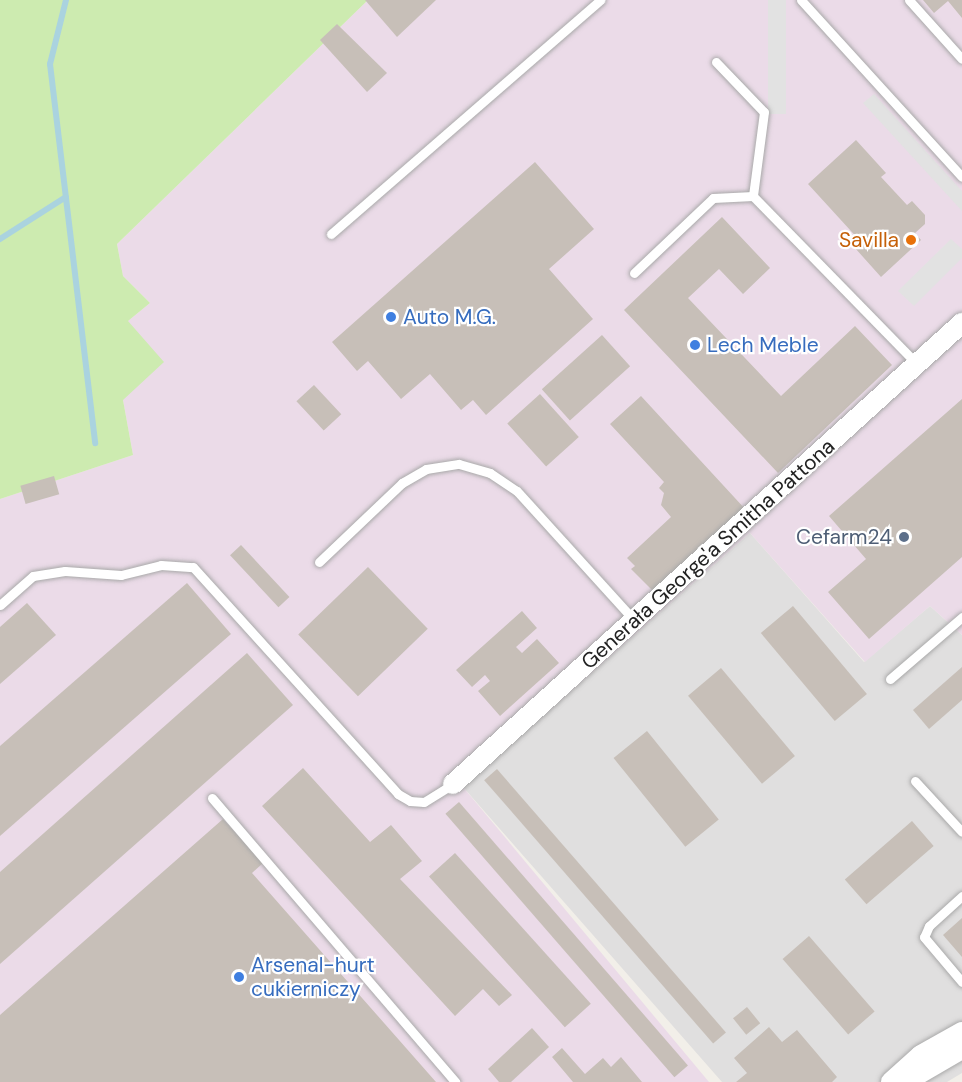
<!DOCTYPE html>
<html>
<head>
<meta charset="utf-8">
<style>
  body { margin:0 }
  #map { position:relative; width:962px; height:1082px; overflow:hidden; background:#f2efe9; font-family:"DM Sans",sans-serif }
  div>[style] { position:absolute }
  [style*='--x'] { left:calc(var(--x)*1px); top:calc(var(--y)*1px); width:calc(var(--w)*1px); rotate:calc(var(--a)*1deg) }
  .residential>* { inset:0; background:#e0dfdf }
  .industrial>* { inset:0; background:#ebdbe8 }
  .grass>* { inset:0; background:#cdebb0 }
  .parking>* { inset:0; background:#e2e2e2; transform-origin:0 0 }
  .stream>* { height:6px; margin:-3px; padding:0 3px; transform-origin:3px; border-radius:3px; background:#aad3df }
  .building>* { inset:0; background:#c7bfb8; transform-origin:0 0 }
  .roads { filter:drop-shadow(0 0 2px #a9a9a9) drop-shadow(0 0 2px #a9a9a9) }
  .service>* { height:9px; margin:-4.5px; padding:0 4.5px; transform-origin:4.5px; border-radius:4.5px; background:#fff }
  .minor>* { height:20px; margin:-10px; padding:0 10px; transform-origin:10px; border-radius:10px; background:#fff }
  .dots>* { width:16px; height:16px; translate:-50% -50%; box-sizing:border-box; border:3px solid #fff; border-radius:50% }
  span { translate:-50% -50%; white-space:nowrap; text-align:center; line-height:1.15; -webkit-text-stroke:4.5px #fff; paint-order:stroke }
  .food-label { font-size:21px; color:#c56008 }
  .right { translate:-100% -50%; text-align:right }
  .shop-label { font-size:21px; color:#366cbe }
  .left { translate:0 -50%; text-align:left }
  .service-label { font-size:21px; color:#4e5e75 }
  .street-label { font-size:21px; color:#222 }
</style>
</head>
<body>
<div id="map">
  <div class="residential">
    <div style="clip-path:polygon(750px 533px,864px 662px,930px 606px,962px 635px,962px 1073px,947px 1082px,722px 1082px,463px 787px)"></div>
  </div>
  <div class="industrial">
    <div style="clip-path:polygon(368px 0,962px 0,962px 635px,930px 606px,865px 662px,750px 533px,463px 787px,709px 1082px,0 1082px,0 499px,133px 455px,123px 400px,128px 321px,150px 303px,123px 276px,117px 244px)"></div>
  </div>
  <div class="grass">
    <div style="clip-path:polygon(0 0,368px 0,117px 244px,123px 276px,150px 303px,128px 321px,164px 362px,123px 400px,133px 455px,0 499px)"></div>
  </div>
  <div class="parking">
    <div style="left:768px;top:0;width:18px;height:114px"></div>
    <div style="clip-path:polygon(874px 94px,962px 191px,962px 211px,863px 103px)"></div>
    <div style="clip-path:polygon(951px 239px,962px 249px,962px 258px,914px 306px,898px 291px)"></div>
  </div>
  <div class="stream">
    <div style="--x:66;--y:0;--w:66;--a:104"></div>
    <div style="--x:50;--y:64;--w:382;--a:83.2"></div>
    <div style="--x:0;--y:239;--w:78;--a:-32.5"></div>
  </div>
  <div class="building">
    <div style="clip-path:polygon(365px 0,436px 0,397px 37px)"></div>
    <div style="clip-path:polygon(923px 0,962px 0,962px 18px,948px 1px,934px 13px)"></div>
    <div style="clip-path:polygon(337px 24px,387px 73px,367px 92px,320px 40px)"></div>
    <div style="clip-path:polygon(856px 140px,886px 173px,881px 177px,907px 205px,912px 201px,925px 215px,925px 224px,915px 233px,921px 240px,881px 277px,855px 248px,861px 242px,808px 184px)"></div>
    <div style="clip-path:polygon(535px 162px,594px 229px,549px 269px,593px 319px,486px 415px,473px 400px,461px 410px,430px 374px,401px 399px,368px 361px,357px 371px,332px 342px)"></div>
    <div style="clip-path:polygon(722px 217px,770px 268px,743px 294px,719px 269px,688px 298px,781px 396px,855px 326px,892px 365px,778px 473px,624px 310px)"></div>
    <div style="left:602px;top:335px;width:42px;height:81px;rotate:48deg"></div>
    <div style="left:314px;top:385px;width:40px;height:24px;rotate:47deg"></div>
    <div style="left:540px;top:394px;width:58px;height:44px;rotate:48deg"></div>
    <div style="clip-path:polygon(641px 396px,746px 510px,653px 591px,631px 569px,635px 566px,627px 558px,671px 517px,661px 505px,664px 493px,659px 488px,664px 482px,610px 424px)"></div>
    <div style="clip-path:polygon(962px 399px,962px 557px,869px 639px,828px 592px,866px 559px,829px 516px)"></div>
    <div style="left:54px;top:476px;width:19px;height:35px;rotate:74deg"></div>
    <div style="left:241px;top:545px;width:71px;height:15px;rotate:47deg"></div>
    <div style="left:368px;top:567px;width:86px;height:97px;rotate:46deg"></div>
    <div style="clip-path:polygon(187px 583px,231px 634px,0 836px,0 746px)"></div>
    <div style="clip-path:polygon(27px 603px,56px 635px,0 684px,0 627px)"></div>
    <div style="left:793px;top:606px;width:115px;height:42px;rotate:50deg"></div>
    <div style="clip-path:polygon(522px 611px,537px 628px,516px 647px,522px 653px,537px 639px,559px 663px,500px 716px,478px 691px,490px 681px,485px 675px,472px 687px,456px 670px)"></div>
    <div style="clip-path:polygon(247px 653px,293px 705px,0 964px,0 872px)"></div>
    <div style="clip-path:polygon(962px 667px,962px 700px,929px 729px,913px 710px)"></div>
    <div style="left:721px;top:668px;width:115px;height:43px;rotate:50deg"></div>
    <div style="left:647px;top:731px;width:114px;height:43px;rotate:51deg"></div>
    <div style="clip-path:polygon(303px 768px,370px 842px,391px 825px,422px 861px,400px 879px,512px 995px,499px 1006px,483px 989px,455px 1016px,262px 806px)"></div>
    <div style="left:497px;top:769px;width:349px;height:17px;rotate:49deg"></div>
    <div style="left:459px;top:802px;width:349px;height:18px;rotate:49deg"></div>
    <div style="clip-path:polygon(223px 819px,263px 863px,252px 873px,436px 1082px,0 1082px,0 1015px)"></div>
    <div style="left:912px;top:821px;width:33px;height:89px;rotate:49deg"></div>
    <div style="left:455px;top:853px;width:203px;height:35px;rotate:48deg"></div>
    <div style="clip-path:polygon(962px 918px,962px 957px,943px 935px)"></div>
    <div style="left:809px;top:936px;width:100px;height:35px;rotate:49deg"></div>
    <div style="left:747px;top:1007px;width:21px;height:18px;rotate:51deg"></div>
    <div style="clip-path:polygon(769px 1027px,782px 1042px,797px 1030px,837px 1077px,832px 1082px,736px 1082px,747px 1073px,734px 1058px)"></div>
    <div style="clip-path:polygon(532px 1028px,549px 1047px,511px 1082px,499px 1082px,488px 1069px)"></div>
    <div style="clip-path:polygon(562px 1048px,585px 1074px,603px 1058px,611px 1067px,621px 1057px,642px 1082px,573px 1082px,552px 1057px)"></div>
  </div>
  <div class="roads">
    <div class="service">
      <div style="--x:801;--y:0;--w:239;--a:47.7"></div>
      <div style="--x:909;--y:0;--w:79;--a:48.1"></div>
      <div style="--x:716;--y:62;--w:69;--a:46.2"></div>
      <div style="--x:764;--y:112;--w:85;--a:97.5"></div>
      <div style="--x:331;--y:234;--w:357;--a:-41"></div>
      <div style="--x:634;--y:273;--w:109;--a:-43.5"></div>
      <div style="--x:713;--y:198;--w:40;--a:-2.9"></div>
      <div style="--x:753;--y:196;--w:235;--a:45.7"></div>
      <div style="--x:319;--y:562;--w:115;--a:-43.6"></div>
      <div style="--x:402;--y:483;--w:28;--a:-30"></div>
      <div style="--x:426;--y:469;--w:33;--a:-9"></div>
      <div style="--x:459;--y:464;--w:32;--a:16"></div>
      <div style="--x:490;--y:473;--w:32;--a:34"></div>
      <div style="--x:517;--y:491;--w:176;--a:47.8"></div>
      <div style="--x:0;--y:605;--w:44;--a:-41.3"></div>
      <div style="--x:33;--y:576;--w:32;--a:-9"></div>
      <div style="--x:65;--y:571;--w:56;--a:4.1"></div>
      <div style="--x:121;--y:575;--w:41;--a:-14"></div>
      <div style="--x:161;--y:565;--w:32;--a:4"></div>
      <div style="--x:193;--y:567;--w:306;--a:47.9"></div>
      <div style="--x:398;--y:794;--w:14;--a:30"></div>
      <div style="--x:410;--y:801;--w:14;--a:4"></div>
      <div style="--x:424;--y:802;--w:34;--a:-32"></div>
      <div style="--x:890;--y:679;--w:95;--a:-40.7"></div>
      <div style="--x:915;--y:781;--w:69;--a:47.3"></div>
      <div style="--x:212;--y:798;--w:374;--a:49.4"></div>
      <div style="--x:962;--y:896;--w:45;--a:137.7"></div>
      <div style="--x:929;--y:926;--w:12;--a:114"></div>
      <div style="--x:924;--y:937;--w:59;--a:49.8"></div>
    </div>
    <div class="minor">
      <div style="--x:453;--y:784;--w:687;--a:-42.17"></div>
      <div style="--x:891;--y:1082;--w:40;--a:-42"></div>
      <div style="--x:921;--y:1055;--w:47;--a:-29.3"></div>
      <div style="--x:905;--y:1082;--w:66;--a:-30.1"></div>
    </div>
  </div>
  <div class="dots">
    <div style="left:911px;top:240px;background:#e8710a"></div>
    <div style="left:391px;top:317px;background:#3f7fe0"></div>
    <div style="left:695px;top:345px;background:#3f7fe0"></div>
    <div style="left:904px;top:537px;background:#5c6f8a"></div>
    <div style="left:239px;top:977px;background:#3f7fe0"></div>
  </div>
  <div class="food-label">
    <span class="right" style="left:899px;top:240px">Savilla</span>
  </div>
  <div class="shop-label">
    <span class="left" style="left:403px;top:317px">Auto M.G.</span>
    <span class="left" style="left:707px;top:345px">Lech Meble</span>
    <span class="left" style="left:251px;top:977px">Arsenal-hurt<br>cukierniczy</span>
  </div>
  <div class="service-label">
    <span class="right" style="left:892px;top:537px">Cefarm24</span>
  </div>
  <div class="street-label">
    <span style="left:708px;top:554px;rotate:-42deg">Generała George'a Smitha Pattona</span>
  </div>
</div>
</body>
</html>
